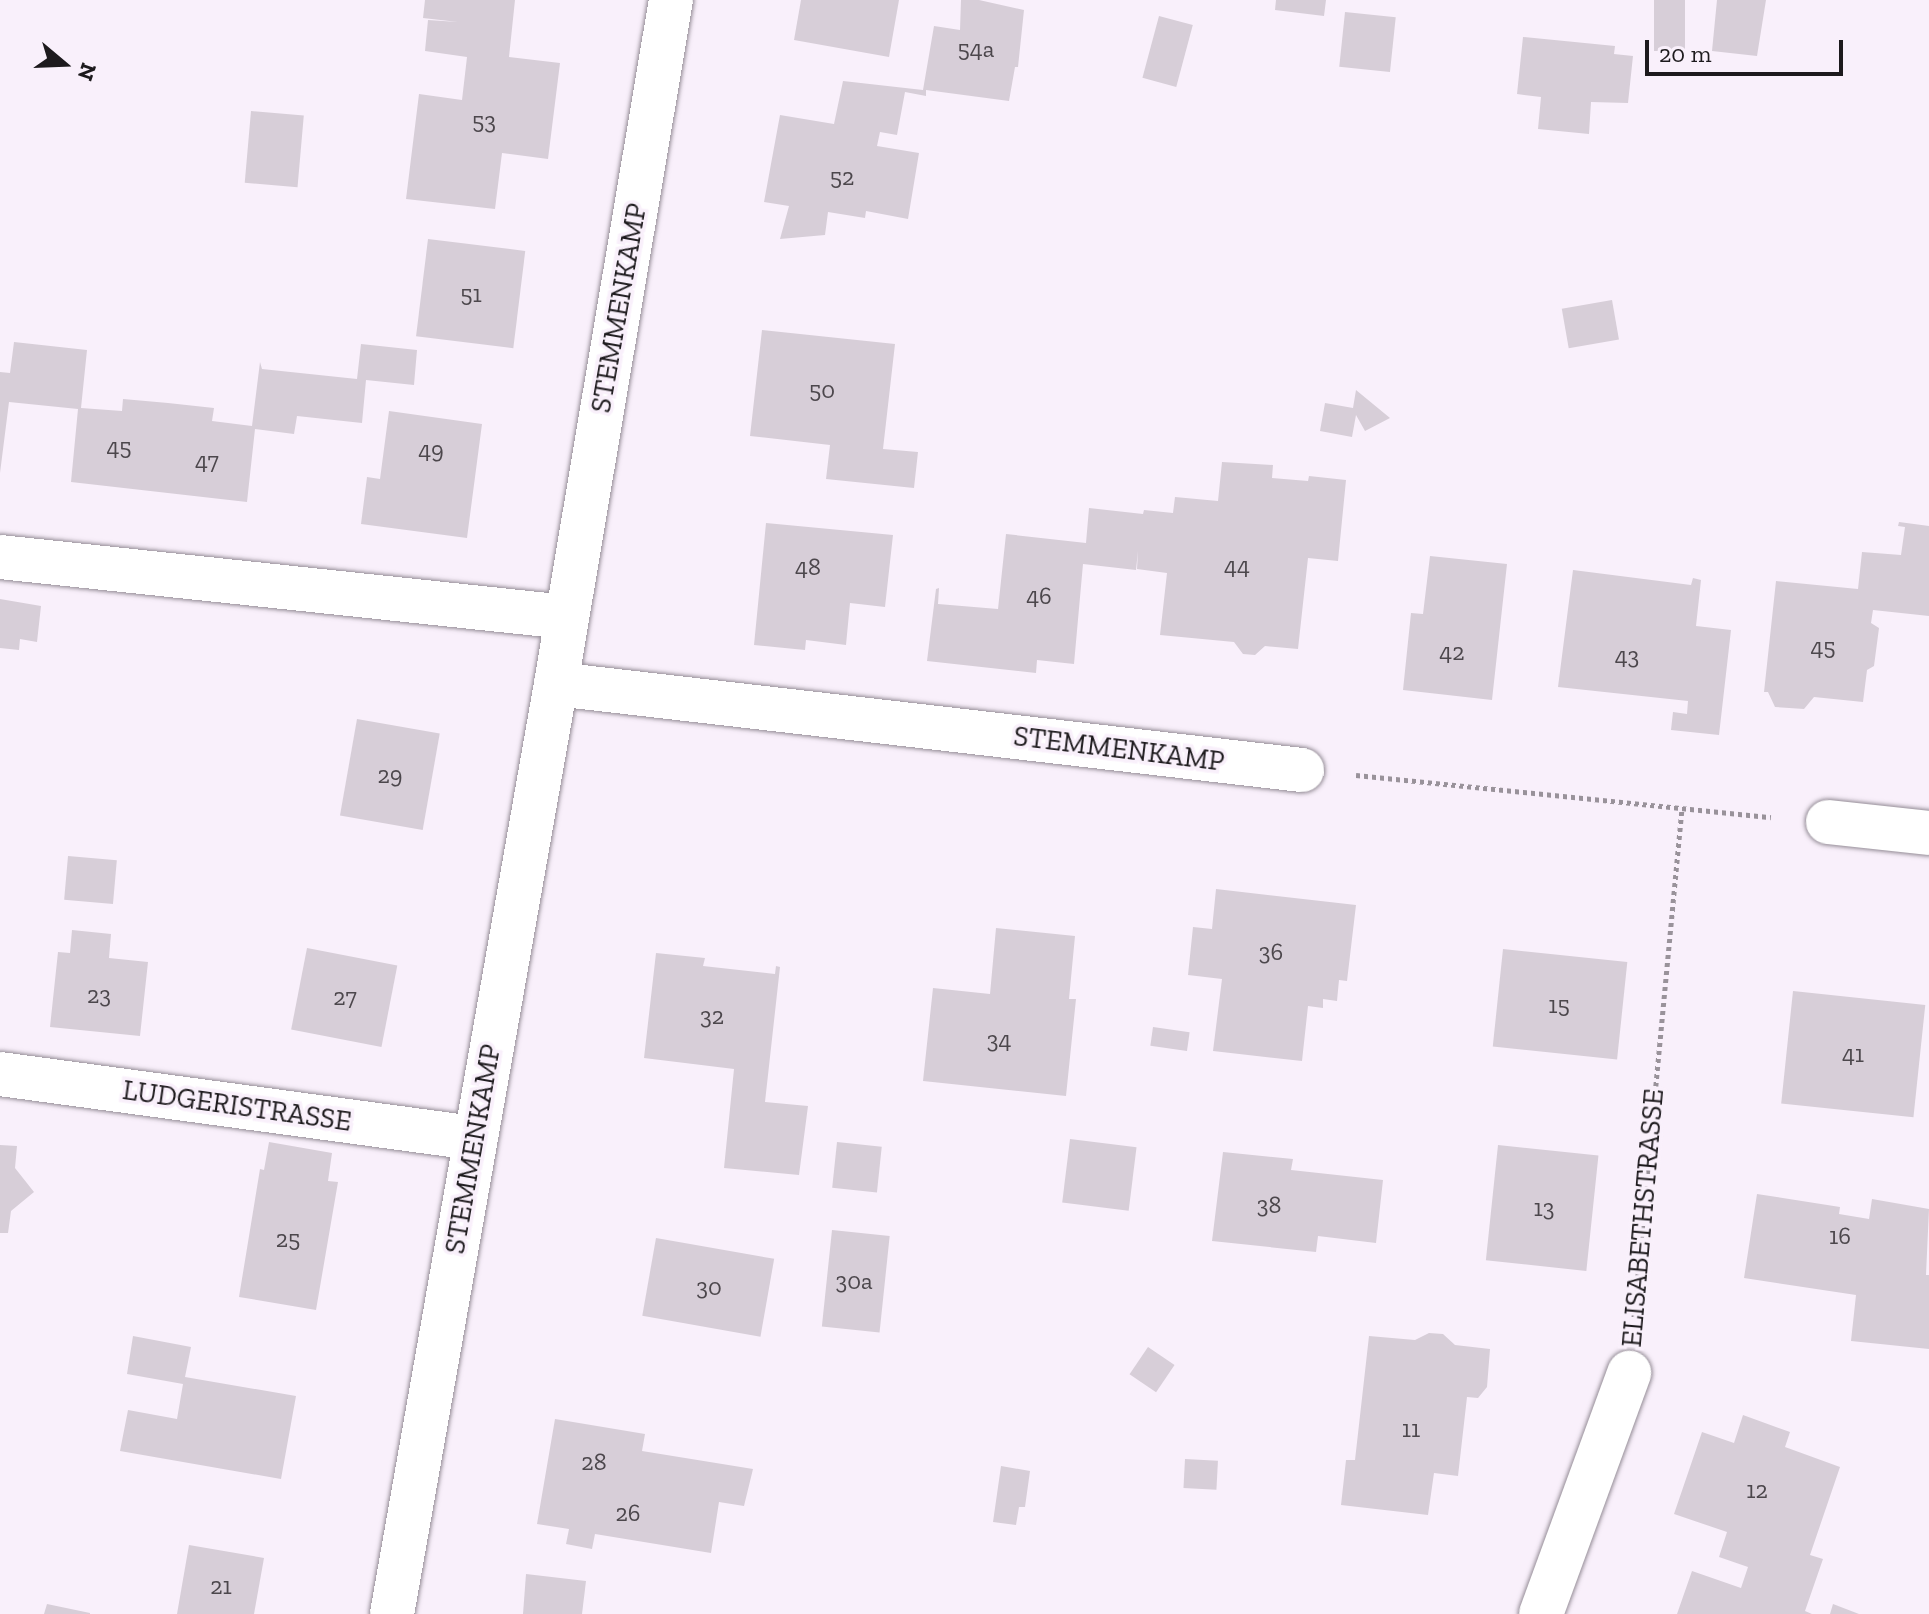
<!DOCTYPE html>
<html>
<head>
<meta charset="utf-8">
<style>
  body { margin:0 }
  #map { position:relative; width:1929px; height:1614px; overflow:hidden; background:#f9f0fb; font-family:"Zilla Slab",serif }
  div>[style] { position:absolute }
  [style*='--x'] { left:calc(var(--x)*1px); top:calc(var(--y)*1px); width:calc(var(--w)*1px); rotate:calc(var(--a)*1deg) }
  .building>* { inset:0; background:#d7ced8; transform-origin:0 0 }
  .path>* { height:5px; margin-top:-2.5px; transform-origin:0; background:repeating-linear-gradient(90deg,#99929a 0 4px,transparent 0 8px) }
  .roads { filter:drop-shadow(0 0 2px #958d97) drop-shadow(0 0 2px #958d97) }
  .minor>* { height:44px; margin:-22px; padding:0 22px; transform-origin:22px; border-radius:22px; background:#fff }
  span { translate:-50% -50%; white-space:nowrap; text-align:center; line-height:1.15; -webkit-text-stroke:7px #f9f0fb; paint-order:stroke }
  .number-label { font-size:24px; color:#4c474c }
  .number-label span { -webkit-text-stroke-width:0 }
  .street-label { font-size:28px; color:#1d1a1d }
  .north { position:absolute; left:24px; top:24px; width:80px; height:80px; -webkit-text-stroke:6px #f9f0fb; paint-order:stroke; rotate:109deg; font-size:22px; font-weight:700; line-height:32px; text-align:center; color:#1d1a1d }
  .north::after { content:''; display:block; margin:auto; width:28px; height:36px; background:#1d1a1d; clip-path:polygon(50% 0,100% 100%,50% 72%,0 100%) }
  .scale { position:absolute; left:1645px; top:40px; width:198px; height:36px; box-sizing:border-box; border:4px solid #1d1a1d; border-top:0; padding-left:10px; font-size:24px; line-height:28px; white-space:nowrap; color:#1d1a1d; -webkit-text-stroke:6px #f9f0fb; paint-order:stroke }
</style>
</head>
<body>
<div id="map">
  <div class="building">
    <div style="clip-path:polygon(425px 0,515px 0,509px 57px,560px 63px,548px 159px,502px 153px,495px 209px,406px 199px,419px 94px,462px 100px,467px 57px,425px 51px,428px 20px,458px 22px,423px 18px)"></div>
    <div style="clip-path:polygon(801px 0,899px 0,889px 57px,794px 40px)"></div>
    <div style="clip-path:polygon(961px 0,979px 0,1024px 10px,1018px 67px,1015px 67px,1009px 101px,926px 90px,926px 96px,905px 92px,897px 135px,880px 132px,877px 146px,919px 153px,908px 219px,866px 211px,865px 218px,828px 212px,825px 235px,780px 239px,789px 206px,764px 202px,780px 115px,834px 124px,843px 81px,923px 90px,934px 26px,960px 30px)"></div>
    <div style="clip-path:polygon(1276px 0,1326px 0,1324px 16px,1275px 10px)"></div>
    <div style="left:1654px;top:0;width:31px;height:51px"></div>
    <div style="clip-path:polygon(1717px 0,1766px 0,1757px 56px,1712px 51px)"></div>
    <div style="left:1345px;top:12px;width:51px;height:55px;rotate:6deg"></div>
    <div style="left:1159px;top:16px;width:35px;height:64px;rotate:15deg"></div>
    <div style="clip-path:polygon(1523px 37px,1615px 46px,1614px 54px,1633px 56px,1628px 103px,1591px 102px,1589px 134px,1538px 129px,1541px 97px,1517px 94px)"></div>
    <div style="left:251px;top:111px;width:53px;height:72px;rotate:5deg"></div>
    <div style="left:428px;top:239px;width:98px;height:98px;rotate:7deg"></div>
    <div style="left:1612px;top:300px;width:40px;height:51px;rotate:80deg"></div>
    <div style="clip-path:polygon(762px 330px,895px 344px,883px 449px,918px 452px,914px 488px,826px 479px,830px 445px,750px 436px)"></div>
    <div style="clip-path:polygon(14px 342px,87px 350px,81px 408px,122px 411px,123px 399px,168px 403px,214px 408px,212px 421px,252px 426px,260px 362px,262px 369px,357px 379px,361px 344px,417px 350px,414px 385px,366px 380px,362px 423px,297px 416px,294px 434px,255px 429px,247px 502px,71px 482px,78px 409px,9px 402px,0 473px,0 372px,10px 373px)"></div>
    <div style="clip-path:polygon(1356px 390px,1390px 418px,1365px 431px,1356px 415px,1352px 437px,1320px 431px,1325px 403px,1353px 408px)"></div>
    <div style="clip-path:polygon(389px 411px,482px 424px,467px 538px,361px 524px,367px 477px,380px 479px)"></div>
    <div style="clip-path:polygon(1222px 462px,1273px 465px,1272px 478px,1308px 481px,1309px 476px,1346px 480px,1338px 561px,1308px 558px,1298px 649px,1265px 646px,1255px 655px,1243px 654px,1234px 642px,1160px 635px,1167px 573px,1137px 569px,1138px 551px,1136px 570px,1083px 564px,1074px 664px,1037px 660px,1036px 673px,927px 661px,936px 589px,939px 588px,938px 604px,998px 609px,1006px 534px,1086px 543px,1089px 508px,1143px 514px,1144px 510px,1173px 513px,1175px 497px,1218px 501px)"></div>
    <div style="clip-path:polygon(1899px 522px,1929px 526px,1929px 616px,1873px 610px,1871px 623px,1879px 628px,1874px 666px,1867px 670px,1863px 702px,1814px 697px,1804px 709px,1775px 707px,1768px 692px,1764px 692px,1776px 581px,1858px 589px,1862px 552px,1901px 555px,1905px 527px,1898px 526px)"></div>
    <div style="clip-path:polygon(766px 523px,893px 535px,885px 607px,850px 603px,846px 645px,806px 640px,805px 650px,754px 645px)"></div>
    <div style="clip-path:polygon(1430px 556px,1507px 564px,1492px 700px,1403px 690px,1411px 613px,1423px 614px)"></div>
    <div style="clip-path:polygon(1573px 570px,1691px 585px,1693px 578px,1701px 580px,1696px 626px,1731px 630px,1719px 735px,1671px 730px,1673px 712px,1687px 714px,1688px 701px,1558px 687px)"></div>
    <div style="clip-path:polygon(0 599px,41px 606px,37px 642px,20px 639px,19px 650px,0 648px)"></div>
    <div style="left:357px;top:719px;width:84px;height:98px;rotate:10deg"></div>
    <div style="left:68px;top:856px;width:49px;height:44px;rotate:5deg"></div>
    <div style="clip-path:polygon(1216px 889px,1356px 905px,1347px 981px,1339px 980px,1337px 1001px,1323px 999px,1323px 1008px,1308px 1006px,1302px 1061px,1213px 1051px,1222px 979px,1188px 975px,1193px 927px,1212px 929px)"></div>
    <div style="clip-path:polygon(996px 928px,1075px 936px,1069px 999px,1076px 999px,1066px 1096px,923px 1081px,933px 988px,990px 994px)"></div>
    <div style="clip-path:polygon(72px 930px,111px 934px,109px 958px,148px 962px,140px 1036px,50px 1027px,58px 952px,70px 953px)"></div>
    <div style="left:307px;top:948px;width:92px;height:83px;rotate:11deg"></div>
    <div style="left:1503px;top:949px;width:125px;height:98px;rotate:6deg"></div>
    <div style="clip-path:polygon(656px 953px,705px 958px,703px 966px,775px 974px,776px 966px,780px 967px,765px 1102px,808px 1106px,799px 1175px,724px 1168px,734px 1069px,644px 1058px)"></div>
    <div style="left:1793px;top:991px;width:133px;height:113px;rotate:6deg"></div>
    <div style="left:1153px;top:1027px;width:37px;height:19px;rotate:8deg"></div>
    <div style="left:1070px;top:1139px;width:67px;height:64px;rotate:7deg"></div>
    <div style="clip-path:polygon(269px 1142px,332px 1153px,328px 1181px,338px 1182px,316px 1310px,239px 1297px,260px 1169px,264px 1170px)"></div>
    <div style="left:837px;top:1142px;width:45px;height:46px;rotate:6deg"></div>
    <div style="clip-path:polygon(0 1145px,17px 1146px,15px 1168px,34px 1192px,11px 1211px,8px 1233px,0 1233px)"></div>
    <div style="left:1498px;top:1145px;width:101px;height:116px;rotate:6deg"></div>
    <div style="clip-path:polygon(1223px 1152px,1293px 1159px,1291px 1170px,1383px 1180px,1376px 1243px,1318px 1236px,1316px 1252px,1212px 1241px)"></div>
    <div style="clip-path:polygon(1757px 1194px,1840px 1207px,1839px 1214px,1869px 1219px,1872px 1199px,1929px 1209px,1926px 1275px,1929px 1275px,1929px 1349px,1851px 1341px,1856px 1295px,1744px 1278px)"></div>
    <div style="left:832px;top:1230px;width:58px;height:97px;rotate:6deg"></div>
    <div style="left:656px;top:1238px;width:120px;height:79px;rotate:10deg"></div>
    <div style="clip-path:polygon(1429px 1333px,1443px 1334px,1455px 1345px,1490px 1349px,1487px 1387px,1478px 1398px,1467px 1397px,1458px 1476px,1434px 1473px,1428px 1515px,1341px 1505px,1346px 1460px,1355px 1460px,1369px 1336px,1415px 1340px)"></div>
    <div style="clip-path:polygon(133px 1336px,191px 1347px,185px 1377px,296px 1396px,281px 1479px,120px 1451px,128px 1410px,177px 1419px,183px 1384px,127px 1374px)"></div>
    <div style="left:1148px;top:1347px;width:32px;height:33px;rotate:34deg"></div>
    <div style="clip-path:polygon(1743px 1415px,1790px 1432px,1785px 1447px,1840px 1467px,1810px 1555px,1823px 1559px,1805px 1611px,1812px 1614px,1677px 1614px,1692px 1571px,1741px 1588px,1748px 1567px,1719px 1557px,1727px 1532px,1674px 1514px,1702px 1432px,1734px 1443px)"></div>
    <div style="clip-path:polygon(555px 1419px,645px 1434px,642px 1451px,753px 1469px,744px 1506px,719px 1502px,711px 1553px,595px 1534px,592px 1549px,566px 1544px,569px 1529px,537px 1524px)"></div>
    <div style="left:1185px;top:1459px;width:33px;height:29px;rotate:3deg"></div>
    <div style="clip-path:polygon(1001px 1466px,1030px 1471px,1025px 1507px,1019px 1507px,1016px 1525px,993px 1522px)"></div>
    <div style="clip-path:polygon(189px 1545px,264px 1558px,254px 1614px,177px 1614px)"></div>
    <div style="clip-path:polygon(526px 1574px,586px 1581px,582px 1614px,523px 1614px)"></div>
    <div style="clip-path:polygon(47px 1604px,90px 1613px,90px 1614px,44px 1614px)"></div>
    <div style="clip-path:polygon(1833px 1604px,1859px 1614px,1830px 1614px)"></div>
  </div>
  <div class="path">
    <div style="--x:1356;--y:775;--w:417;--a:5.8"></div>
    <div style="--x:1634;--y:1317;--w:511;--a:-84.61"></div>
  </div>
  <div class="roads">
    <div class="minor">
      <div style="--x:0;--y:557;--w:569;--a:6.05"></div>
      <div style="--x:556;--y:684;--w:751;--a:6.58"></div>
      <div style="--x:1828;--y:822;--w:102;--a:6.2"></div>
      <div style="--x:0;--y:1074;--w:479;--a:7.7"></div>
      <div style="--x:392;--y:1614;--w:944;--a:-80"></div>
      <div style="--x:556;--y:684;--w:694;--a:-80.46"></div>
      <div style="--x:1541;--y:1614;--w:257;--a:-69.9"></div>
    </div>
  </div>
  <div class="number-label">
    <span style="left:976px;top:49px">54a</span>
    <span style="left:484px;top:121px">53</span>
    <span style="left:842px;top:177px">52</span>
    <span style="left:471px;top:294px">51</span>
    <span style="left:822px;top:390px">50</span>
    <span style="left:119px;top:447px">45</span>
    <span style="left:431px;top:450px">49</span>
    <span style="left:207px;top:461px">47</span>
    <span style="left:1237px;top:566px">44</span>
    <span style="left:808px;top:567px">48</span>
    <span style="left:1039px;top:596px">46</span>
    <span style="left:1823px;top:647px">45</span>
    <span style="left:1452px;top:652px">42</span>
    <span style="left:1627px;top:656px">43</span>
    <span style="left:390px;top:775px">29</span>
    <span style="left:1271px;top:952px">36</span>
    <span style="left:99px;top:995px">23</span>
    <span style="left:345px;top:997px">27</span>
    <span style="left:1559px;top:1005px">15</span>
    <span style="left:712px;top:1016px">32</span>
    <span style="left:999px;top:1040px">34</span>
    <span style="left:1853px;top:1054px">41</span>
    <span style="left:1269px;top:1205px">38</span>
    <span style="left:1544px;top:1208px">13</span>
    <span style="left:1840px;top:1236px">16</span>
    <span style="left:288px;top:1239px">25</span>
    <span style="left:854px;top:1281px">30a</span>
    <span style="left:709px;top:1287px">30</span>
    <span style="left:1411px;top:1429px">11</span>
    <span style="left:594px;top:1462px">28</span>
    <span style="left:1757px;top:1490px">12</span>
    <span style="left:628px;top:1513px">26</span>
    <span style="left:221px;top:1586px">21</span>
  </div>
  <div class="street-label">
    <span style="left:619px;top:308px;rotate:-80deg">STEMMENKAMP</span>
    <span style="left:1119px;top:749px;rotate:7deg">STEMMENKAMP</span>
    <span style="left:237px;top:1106px;rotate:8deg">LUDGERISTRASSE</span>
    <span style="left:473px;top:1149px;rotate:-80deg">STEMMENKAMP</span>
    <span style="left:1643px;top:1218px;rotate:-85deg">ELISABETHSTRASSE</span>
  </div>
  <div class="north">N</div>
  <div class="scale">20 m</div>
</div>
</body>
</html>
